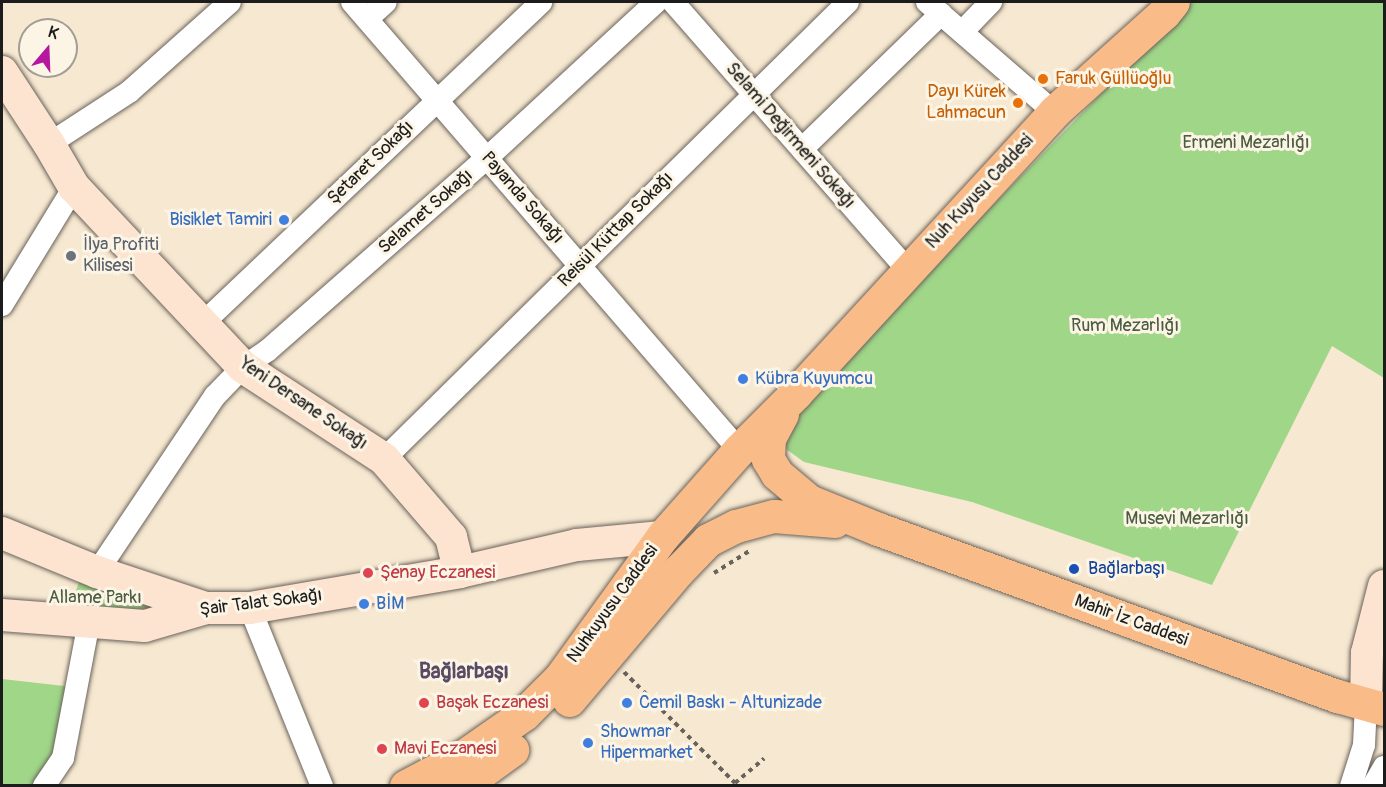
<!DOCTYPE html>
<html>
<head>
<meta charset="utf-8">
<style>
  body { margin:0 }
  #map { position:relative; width:1386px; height:787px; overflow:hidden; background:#f7e8d1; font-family:Pangolin,sans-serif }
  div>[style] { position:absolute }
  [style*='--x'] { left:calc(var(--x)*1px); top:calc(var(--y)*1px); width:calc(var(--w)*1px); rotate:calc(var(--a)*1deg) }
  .green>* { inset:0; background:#9fd688 }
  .path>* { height:4px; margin-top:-2px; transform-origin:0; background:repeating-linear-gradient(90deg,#69635b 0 4.5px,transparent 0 9px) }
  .roads { filter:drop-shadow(0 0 2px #69635b) drop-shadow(0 0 2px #69635b) }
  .street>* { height:22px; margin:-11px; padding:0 11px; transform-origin:11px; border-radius:11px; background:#fff }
  .secondary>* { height:32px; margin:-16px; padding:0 16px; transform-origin:16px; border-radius:16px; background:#fde4d0 }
  .primary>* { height:33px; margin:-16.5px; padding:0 16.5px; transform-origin:16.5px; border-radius:16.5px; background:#f9bc89 }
  .dots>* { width:16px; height:16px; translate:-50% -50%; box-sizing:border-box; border:3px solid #fcf5e5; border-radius:50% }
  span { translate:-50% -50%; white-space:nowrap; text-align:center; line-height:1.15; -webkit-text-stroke:6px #fcf5e5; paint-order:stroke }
  .food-label { font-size:18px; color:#c56008 }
  .left { translate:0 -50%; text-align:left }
  .right { translate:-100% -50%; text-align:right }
  .street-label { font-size:18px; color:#1c1c1c }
  .park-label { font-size:18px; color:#4a5d42 }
  .shop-label { font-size:18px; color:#366cbe }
  .worship-label { font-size:18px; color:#5b616d }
  .transit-label { font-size:18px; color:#164399 }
  .health-label { font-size:18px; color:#be3a42 }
  .quarter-label { font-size:21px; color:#594b63; font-weight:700 }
  .frame { position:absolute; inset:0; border:3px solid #1c1c1c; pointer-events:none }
  .north { position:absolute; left:18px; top:18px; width:60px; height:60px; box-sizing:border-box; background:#fcf5e5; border:2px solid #a29e95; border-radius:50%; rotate:19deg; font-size:16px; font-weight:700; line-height:24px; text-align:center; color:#1c1c1c }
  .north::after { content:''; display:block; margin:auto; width:21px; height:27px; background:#b5179e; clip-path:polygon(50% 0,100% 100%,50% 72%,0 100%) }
</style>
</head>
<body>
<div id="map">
  <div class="green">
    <div style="clip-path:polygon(1190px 2px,1384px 2px,1384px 378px,1332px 346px,1212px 585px,972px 502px,804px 462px,786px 449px,780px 435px,795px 409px)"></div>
    <div style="clip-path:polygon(82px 572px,189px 607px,68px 616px)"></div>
    <div style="clip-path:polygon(2px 679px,73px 687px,59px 742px,33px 786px,2px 786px)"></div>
  </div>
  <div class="path">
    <div style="--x:714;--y:573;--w:44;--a:-31.9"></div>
    <div style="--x:624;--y:672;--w:157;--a:45"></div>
    <div style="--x:735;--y:783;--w:38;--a:-40"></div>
  </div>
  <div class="roads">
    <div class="street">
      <div style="--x:352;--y:2;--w:592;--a:49.18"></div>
      <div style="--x:673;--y:2;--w:356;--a:48.8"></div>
      <div style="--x:927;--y:2;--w:168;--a:40.9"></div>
      <div style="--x:367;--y:19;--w:25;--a:-42"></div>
      <div style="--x:962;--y:32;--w:42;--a:-46"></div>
      <div style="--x:49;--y:144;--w:95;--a:-33"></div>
      <div style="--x:129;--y:92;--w:135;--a:-41.7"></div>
      <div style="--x:802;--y:149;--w:194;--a:-44.2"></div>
      <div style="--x:2;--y:305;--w:138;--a:-58.6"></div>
      <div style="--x:201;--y:325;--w:469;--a:-43.5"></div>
      <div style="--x:384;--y:459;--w:651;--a:-44.56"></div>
      <div style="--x:97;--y:572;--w:212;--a:-56.2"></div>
      <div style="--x:215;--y:396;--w:40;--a:-46"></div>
      <div style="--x:243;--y:367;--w:29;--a:-34"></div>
      <div style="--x:267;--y:351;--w:293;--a:-41.3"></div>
      <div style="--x:487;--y:158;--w:230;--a:-42.7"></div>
      <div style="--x:250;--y:608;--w:192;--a:68"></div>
      <div style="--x:44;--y:786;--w:34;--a:-56"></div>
      <div style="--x:63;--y:758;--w:138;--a:-79.2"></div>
      <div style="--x:1351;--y:786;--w:43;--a:-72.4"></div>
      <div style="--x:1364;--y:745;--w:41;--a:-87.2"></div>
      <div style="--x:1373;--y:786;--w:22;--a:-60"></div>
    </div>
    <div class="secondary">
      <div style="--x:2;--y:72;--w:86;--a:56.9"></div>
      <div style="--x:49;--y:144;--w:50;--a:59.8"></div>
      <div style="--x:74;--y:187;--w:247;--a:46.8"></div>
      <div style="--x:243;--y:367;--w:168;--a:33.1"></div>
      <div style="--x:384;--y:459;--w:103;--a:49.3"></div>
      <div style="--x:451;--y:537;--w:36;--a:76"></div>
      <div style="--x:2;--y:533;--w:103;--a:22.3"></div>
      <div style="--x:97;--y:572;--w:115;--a:18.3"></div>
      <div style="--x:2;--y:615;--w:143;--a:4.4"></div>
      <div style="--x:145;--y:626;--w:64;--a:-16.4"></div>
      <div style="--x:206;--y:608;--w:44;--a:0"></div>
      <div style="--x:250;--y:608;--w:213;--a:-9.7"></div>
      <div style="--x:460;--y:572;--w:120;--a:-13"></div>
      <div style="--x:577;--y:545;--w:85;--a:-5.4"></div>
      <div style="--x:1366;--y:704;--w:51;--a:-88.9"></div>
      <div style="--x:1367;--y:653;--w:69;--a:-75.8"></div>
    </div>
    <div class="primary">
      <div style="--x:782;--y:414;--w:27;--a:118"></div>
      <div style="--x:769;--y:438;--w:21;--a:93"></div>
      <div style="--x:768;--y:459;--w:17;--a:59"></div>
      <div style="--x:777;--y:474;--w:42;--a:40.2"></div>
      <div style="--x:809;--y:501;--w:74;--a:22.1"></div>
      <div style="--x:878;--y:529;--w:489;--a:20"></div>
      <div style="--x:1338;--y:696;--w:48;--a:15.8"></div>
      <div style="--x:569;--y:700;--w:169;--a:-49.8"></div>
      <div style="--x:678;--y:571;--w:43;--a:-45.9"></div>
      <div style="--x:708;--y:540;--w:31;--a:-27"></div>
      <div style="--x:736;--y:526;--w:39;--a:-15"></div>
      <div style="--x:774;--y:516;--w:61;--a:4.7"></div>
      <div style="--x:406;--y:786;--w:67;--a:-27.7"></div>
      <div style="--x:465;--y:755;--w:72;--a:-34.8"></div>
      <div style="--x:524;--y:714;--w:51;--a:-45"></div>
      <div style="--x:560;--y:678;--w:174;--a:-54.1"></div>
      <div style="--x:662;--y:537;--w:116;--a:-48.5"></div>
      <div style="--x:739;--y:450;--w:81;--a:-45"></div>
      <div style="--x:796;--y:393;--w:381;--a:-47.4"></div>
      <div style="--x:1054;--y:112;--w:148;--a:-42"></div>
      <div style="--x:1164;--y:13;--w:14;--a:-51"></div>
      <div style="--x:462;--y:786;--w:62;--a:-35.8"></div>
    </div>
  </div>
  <div class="dots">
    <div style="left:1043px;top:79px;background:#e8710a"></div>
    <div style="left:1018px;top:103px;background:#e8710a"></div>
    <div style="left:284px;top:220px;background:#3f7fe0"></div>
    <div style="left:71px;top:256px;background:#6b7280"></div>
    <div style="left:743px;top:379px;background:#3f7fe0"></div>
    <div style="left:1074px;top:569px;background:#1a4fb4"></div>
    <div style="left:368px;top:573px;background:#e0444e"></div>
    <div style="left:364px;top:604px;background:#3f7fe0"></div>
    <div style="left:424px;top:703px;background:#e0444e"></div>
    <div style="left:627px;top:703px;background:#3f7fe0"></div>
    <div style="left:588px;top:743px;background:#3f7fe0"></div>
    <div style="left:382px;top:749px;background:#e0444e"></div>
  </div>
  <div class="food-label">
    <span class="left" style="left:1055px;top:79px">Faruk Güllüoğlu</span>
    <span class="right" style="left:1006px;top:103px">Dayı Kürek<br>Lahmacun</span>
  </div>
  <div class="street-label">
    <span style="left:790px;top:136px;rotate:49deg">Selami Değirmeni Sokağı</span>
    <span style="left:371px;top:163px;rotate:-44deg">Şetaret Sokağı</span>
    <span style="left:980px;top:192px;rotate:-47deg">Nuh Kuyusu Caddesi</span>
    <span style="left:522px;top:198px;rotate:49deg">Payanda Sokağı</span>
    <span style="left:426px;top:212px;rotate:-41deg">Selamet Sokağı</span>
    <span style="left:616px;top:230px;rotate:-45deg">Reisül Küttap Sokağı</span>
    <span style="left:303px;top:404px;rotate:34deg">Yeni Dersane Sokağı</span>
    <span style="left:261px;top:603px;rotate:-7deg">Şair Talat Sokağı</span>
    <span style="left:613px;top:604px;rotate:-54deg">Nuhkuyusu Caddesi</span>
    <span style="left:1131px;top:621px;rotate:20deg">Mahir İz Caddesi</span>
  </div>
  <div class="park-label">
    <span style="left:1246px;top:143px">Ermeni Mezarlığı</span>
    <span style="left:1125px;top:326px">Rum Mezarlığı</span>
    <span style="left:1187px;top:519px">Musevi Mezarlığı</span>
    <span style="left:95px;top:598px">Allame Parkı</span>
  </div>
  <div class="shop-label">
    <span class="right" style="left:272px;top:220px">Bisiklet Tamiri</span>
    <span class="left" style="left:755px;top:379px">Kübra Kuyumcu</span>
    <span class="left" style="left:376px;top:604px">BİM</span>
    <span class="left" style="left:639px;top:703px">Cemil Baskı - Altunizade</span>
    <span class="left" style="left:600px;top:743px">Showmar<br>Hipermarket</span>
  </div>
  <div class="worship-label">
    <span class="left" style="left:83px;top:256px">İlya Profiti<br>Kilisesi</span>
  </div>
  <div class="transit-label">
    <span class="left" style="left:1088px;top:569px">Bağlarbaşı</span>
  </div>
  <div class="health-label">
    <span class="left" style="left:380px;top:573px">Şenay Eczanesi</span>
    <span class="left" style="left:436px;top:703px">Başak Eczanesi</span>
    <span class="left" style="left:394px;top:749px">Mavi Eczanesi</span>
  </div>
  <div class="quarter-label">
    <span style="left:464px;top:672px">Bağlarbaşı</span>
  </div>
  <div class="frame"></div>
  <div class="north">K</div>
</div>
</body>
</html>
